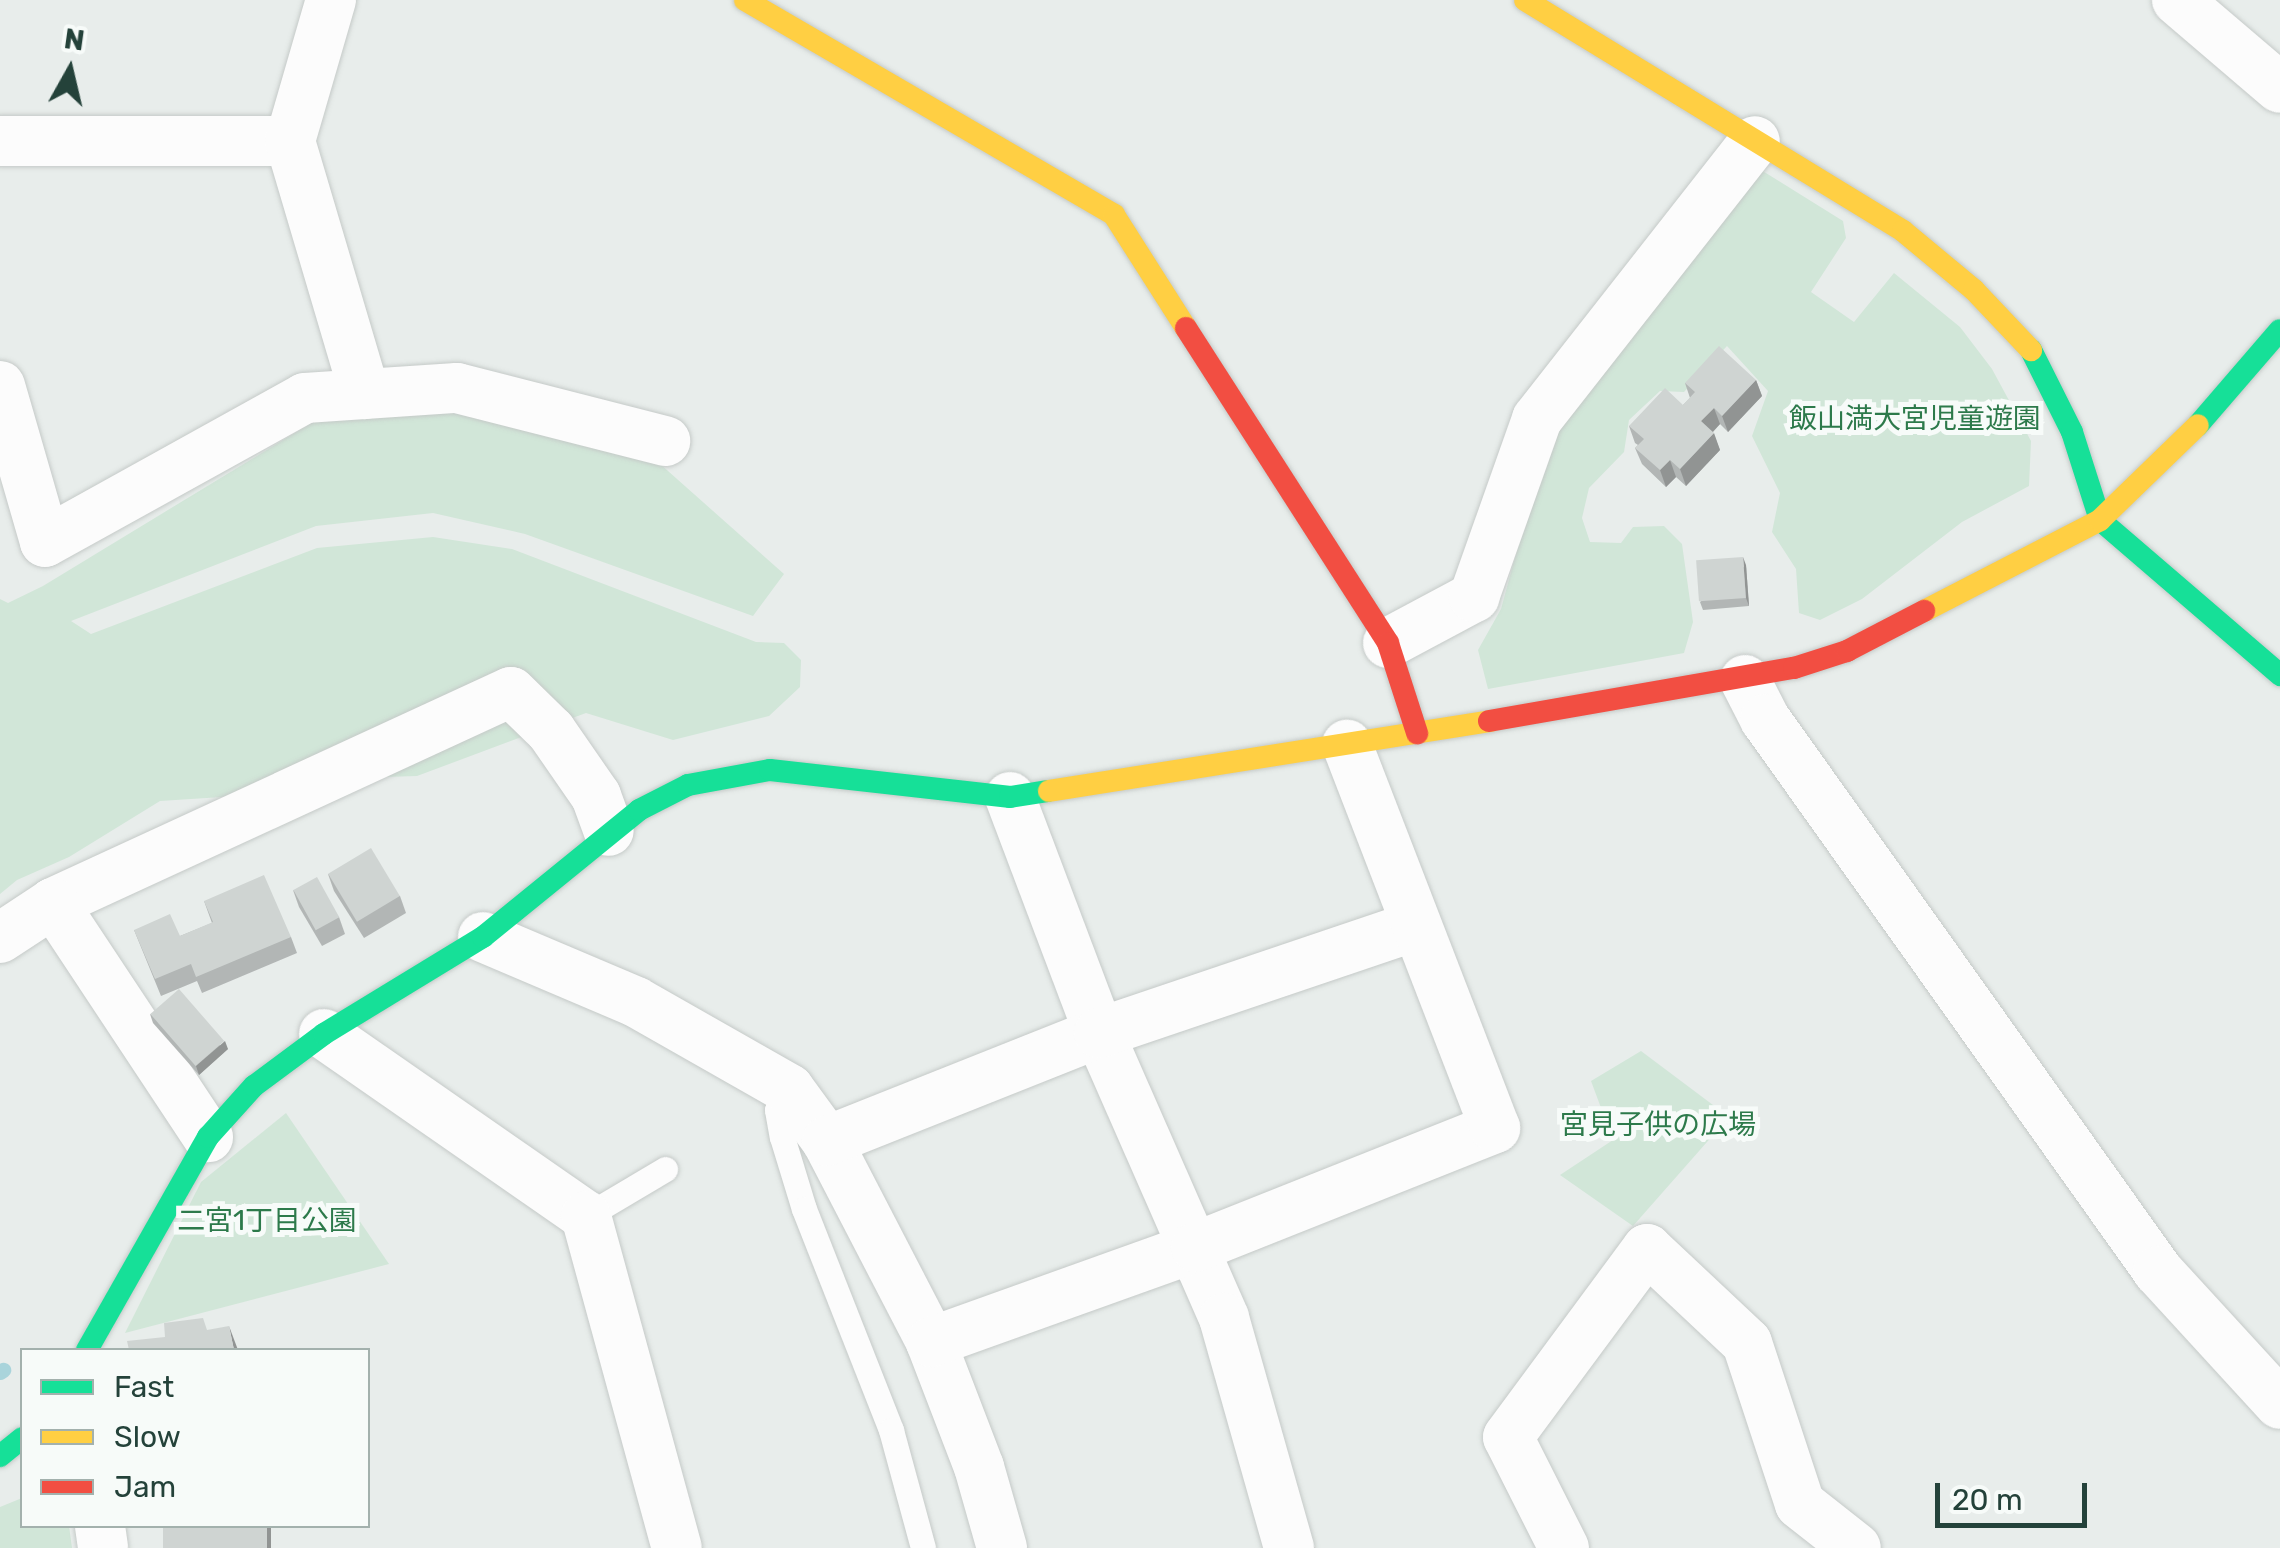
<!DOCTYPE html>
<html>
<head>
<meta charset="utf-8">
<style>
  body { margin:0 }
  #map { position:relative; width:2280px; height:1548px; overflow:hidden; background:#e8edeb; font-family:Rubik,"Noto Sans JP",sans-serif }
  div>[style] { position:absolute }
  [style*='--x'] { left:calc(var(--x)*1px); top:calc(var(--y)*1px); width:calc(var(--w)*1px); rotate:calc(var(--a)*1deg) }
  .green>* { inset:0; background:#d1e6d8 }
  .stream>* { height:15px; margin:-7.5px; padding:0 7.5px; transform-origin:7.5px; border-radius:7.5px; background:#a9d4db }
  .roads { filter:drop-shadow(0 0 2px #c5cac8) drop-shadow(0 0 2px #c5cac8) }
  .lane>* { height:25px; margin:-12.5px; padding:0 12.5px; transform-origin:12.5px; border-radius:12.5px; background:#fcfcfc }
  .street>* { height:50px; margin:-25px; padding:0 25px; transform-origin:25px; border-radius:25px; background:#fcfcfc }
  .fast>* { height:22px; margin:-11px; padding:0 11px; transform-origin:11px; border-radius:11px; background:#16e098 }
  .slow>* { height:22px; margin:-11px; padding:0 11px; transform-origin:11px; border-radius:11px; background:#ffcf43 }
  .jam>* { height:22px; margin:-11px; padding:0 11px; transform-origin:11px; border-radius:11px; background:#f24e42 }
  .wall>* { inset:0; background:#b2b6b5 }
  .shaded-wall>* { inset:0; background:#919493; transform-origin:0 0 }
  .building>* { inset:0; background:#cfd4d2; transform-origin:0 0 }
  span { translate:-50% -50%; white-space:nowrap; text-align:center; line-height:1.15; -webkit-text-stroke:10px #f7fbf9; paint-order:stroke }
  .park-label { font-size:28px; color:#2d7a4b }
  .legend { position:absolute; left:20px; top:1348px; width:350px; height:180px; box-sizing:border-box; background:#f7fbf9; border:2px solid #a3b1ad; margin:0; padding:12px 18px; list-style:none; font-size:30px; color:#24423a }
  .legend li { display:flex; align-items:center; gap:20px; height:50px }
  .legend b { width:50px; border:2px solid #a3b1ad }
  .north { position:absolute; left:20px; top:20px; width:100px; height:100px; -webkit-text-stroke:8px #f7fbf9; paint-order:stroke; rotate:8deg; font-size:28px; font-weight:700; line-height:40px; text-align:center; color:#24423a }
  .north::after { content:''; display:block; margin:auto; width:35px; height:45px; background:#24423a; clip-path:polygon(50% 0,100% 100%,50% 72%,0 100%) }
  .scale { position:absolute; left:1935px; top:1483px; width:152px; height:45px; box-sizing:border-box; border:5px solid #24423a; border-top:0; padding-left:12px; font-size:30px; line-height:35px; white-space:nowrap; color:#24423a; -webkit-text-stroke:8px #f7fbf9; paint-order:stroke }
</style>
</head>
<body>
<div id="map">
  <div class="green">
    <div style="clip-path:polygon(1753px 165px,1843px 221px,1846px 238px,1811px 292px,1854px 322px,1894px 273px,1960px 327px,1992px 369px,2031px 441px,2029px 486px,1962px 522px,1862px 599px,1820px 620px,1799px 613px,1796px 569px,1772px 532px,1780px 493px,1752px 436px,1768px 391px,1727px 346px,1684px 392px,1660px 391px,1629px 420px,1624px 452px,1589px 488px,1582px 518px,1590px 542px,1621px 543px,1633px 527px,1664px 526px,1682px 544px,1693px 622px,1684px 653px,1488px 689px,1478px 650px,1501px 609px,1550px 428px)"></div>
    <div style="clip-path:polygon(422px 405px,659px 463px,784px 574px,753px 616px,525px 534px,433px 513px,316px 526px,71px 621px,91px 634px,317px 548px,433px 537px,512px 549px,756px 642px,784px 643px,801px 660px,800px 687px,769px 716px,673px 740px,586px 713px,417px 776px,288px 780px,222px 797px,160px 801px,69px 857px,17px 880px,0 894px,0 599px,8px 603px,43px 586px,311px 423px)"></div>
    <div style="clip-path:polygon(1641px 1051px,1729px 1117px,1633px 1226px,1560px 1175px,1613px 1140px,1591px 1081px)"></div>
    <div style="clip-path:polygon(286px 1113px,389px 1264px,125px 1333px,201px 1182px)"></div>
    <div style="clip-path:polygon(22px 1498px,22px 1526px,69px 1526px,72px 1548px,0 1548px,0 1507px)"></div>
  </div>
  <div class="stream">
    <div style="--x:0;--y:1372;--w:4;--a:-34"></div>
  </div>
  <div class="roads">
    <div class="lane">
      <div style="--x:789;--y:1089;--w:24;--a:120"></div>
      <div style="--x:777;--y:1110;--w:27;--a:80"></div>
      <div style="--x:782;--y:1137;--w:75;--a:73"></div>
      <div style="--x:804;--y:1209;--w:238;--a:68.5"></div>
      <div style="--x:891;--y:1430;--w:122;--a:74.8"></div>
      <div style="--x:586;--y:1216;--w:92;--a:-30.7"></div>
    </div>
    <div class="street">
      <div style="--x:2177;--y:0;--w:135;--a:40.5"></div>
      <div style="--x:0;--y:141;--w:290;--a:0"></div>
      <div style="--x:290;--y:141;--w:264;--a:73.5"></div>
      <div style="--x:290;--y:141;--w:147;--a:-73.8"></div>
      <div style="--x:0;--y:386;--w:162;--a:73.9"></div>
      <div style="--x:45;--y:542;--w:297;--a:-29"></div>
      <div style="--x:305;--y:398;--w:152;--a:-3.8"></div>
      <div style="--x:457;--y:388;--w:215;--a:14.3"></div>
      <div style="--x:1388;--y:643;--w:98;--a:-28.1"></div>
      <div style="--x:1474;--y:597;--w:189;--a:-70.5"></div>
      <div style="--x:1537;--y:419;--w:353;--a:-51.9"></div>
      <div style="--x:1745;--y:680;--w:44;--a:62.9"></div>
      <div style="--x:1765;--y:719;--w:678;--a:54.55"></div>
      <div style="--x:2158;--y:1271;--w:180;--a:47.5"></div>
      <div style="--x:1010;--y:797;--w:252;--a:69.3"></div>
      <div style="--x:1099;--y:1033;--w:311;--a:66.3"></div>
      <div style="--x:1224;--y:1318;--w:239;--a:74.2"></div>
      <div style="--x:53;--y:903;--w:504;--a:-24.74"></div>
      <div style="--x:511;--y:692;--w:56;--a:44.3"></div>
      <div style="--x:551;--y:731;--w:79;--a:55.3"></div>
      <div style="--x:596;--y:796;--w:37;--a:70"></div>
      <div style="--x:483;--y:937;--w:166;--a:23"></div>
      <div style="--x:636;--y:1002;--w:176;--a:29.6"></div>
      <div style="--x:789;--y:1089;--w:64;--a:53.8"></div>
      <div style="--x:827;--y:1141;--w:226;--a:62.6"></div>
      <div style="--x:931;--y:1342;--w:134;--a:69"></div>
      <div style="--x:979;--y:1467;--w:84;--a:74.1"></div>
      <div style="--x:0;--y:938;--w:64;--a:-33.4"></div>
      <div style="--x:53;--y:903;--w:281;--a:56.5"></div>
      <div style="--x:324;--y:1034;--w:319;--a:34.8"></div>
      <div style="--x:586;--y:1216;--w:344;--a:74.7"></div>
      <div style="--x:827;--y:1141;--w:293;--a:-21.7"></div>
      <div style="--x:1099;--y:1033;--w:335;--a:-18.7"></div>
      <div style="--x:931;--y:1342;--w:282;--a:-19.7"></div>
      <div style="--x:1196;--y:1247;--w:322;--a:-21.7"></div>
      <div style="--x:1495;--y:1128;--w:411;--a:-111.1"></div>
      <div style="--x:100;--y:1526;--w:22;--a:82"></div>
      <div style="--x:1564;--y:1548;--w:124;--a:-116.8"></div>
      <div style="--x:1508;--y:1437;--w:234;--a:-53.5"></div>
      <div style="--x:1647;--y:1249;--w:137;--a:43.2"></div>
      <div style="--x:1747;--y:1343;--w:169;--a:71.8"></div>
      <div style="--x:1800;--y:1504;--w:71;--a:38.2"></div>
    </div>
    <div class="fast">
      <div style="--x:2031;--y:350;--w:92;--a:63.4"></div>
      <div style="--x:2072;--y:432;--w:92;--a:72.3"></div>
      <div style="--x:2100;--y:520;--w:238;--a:40.7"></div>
      <div style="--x:2198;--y:425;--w:125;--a:-49.2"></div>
      <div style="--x:87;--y:1350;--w:245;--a:-60.4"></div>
      <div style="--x:208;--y:1137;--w:69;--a:-48"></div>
      <div style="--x:254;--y:1086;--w:87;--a:-36.6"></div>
      <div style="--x:324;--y:1034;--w:186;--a:-31.4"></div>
      <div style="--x:483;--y:937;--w:201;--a:-39.1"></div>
      <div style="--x:639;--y:810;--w:55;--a:-27"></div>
      <div style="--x:688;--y:785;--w:83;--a:-10.4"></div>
      <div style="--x:770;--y:770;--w:242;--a:6.4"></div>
      <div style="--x:1010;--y:797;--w:39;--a:-9"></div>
      <div style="--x:0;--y:1456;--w:28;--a:-39"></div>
    </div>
    <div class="slow">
      <div style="--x:745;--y:0;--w:427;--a:30.2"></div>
      <div style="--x:1114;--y:215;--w:134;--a:57.5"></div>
      <div style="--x:1525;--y:0;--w:443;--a:31.4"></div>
      <div style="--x:1903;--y:231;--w:92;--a:39.7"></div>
      <div style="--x:1974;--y:290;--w:83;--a:46.5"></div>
      <div style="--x:1924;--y:611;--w:198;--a:-27.3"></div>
      <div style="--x:2100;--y:520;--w:136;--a:-44.1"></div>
      <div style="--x:1049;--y:791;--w:446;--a:-9"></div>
    </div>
    <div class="jam">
      <div style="--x:1186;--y:328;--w:374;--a:57.3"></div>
      <div style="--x:1388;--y:643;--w:95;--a:72.1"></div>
      <div style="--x:1489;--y:721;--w:310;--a:-9.9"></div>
      <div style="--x:1794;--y:668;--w:56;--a:-17.8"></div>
      <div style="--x:1847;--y:651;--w:87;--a:-27.5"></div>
    </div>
  </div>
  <div class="wall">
    <div style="clip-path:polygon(1756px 380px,1762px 396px,1728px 432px,1720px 424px,1713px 432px,1720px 450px,1686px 486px,1676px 477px,1666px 487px,1642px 464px,1635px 448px,1638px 445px,1635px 443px,1629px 426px,1683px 405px,1690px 398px,1685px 383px)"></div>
    <div style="clip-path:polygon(1746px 565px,1749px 606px,1703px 610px,1700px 602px)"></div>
    <div style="clip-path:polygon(328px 874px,400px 896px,406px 913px,364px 938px,334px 891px)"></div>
    <div style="clip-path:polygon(293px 890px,339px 917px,345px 934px,322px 946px,299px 907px)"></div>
    <div style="clip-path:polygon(204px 901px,291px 937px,297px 953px,202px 993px,197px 981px,161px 996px,134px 930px,180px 936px,212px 923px)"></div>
    <div style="clip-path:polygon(150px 1014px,228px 1049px,199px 1075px,153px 1023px)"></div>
  </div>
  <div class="shaded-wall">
    <div style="clip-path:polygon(1756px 380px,1762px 396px,1728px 432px,1722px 416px)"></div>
    <div style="clip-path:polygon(1714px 408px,1720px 424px,1707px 438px,1701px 421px)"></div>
    <div style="clip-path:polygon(1714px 433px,1720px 450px,1686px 486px,1680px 469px)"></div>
    <div style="clip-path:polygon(1670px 460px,1676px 477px,1666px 487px,1660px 470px)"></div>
    <div style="clip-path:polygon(1743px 557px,1746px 565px,1749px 606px,1746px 598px)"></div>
    <div style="clip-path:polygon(225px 1041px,228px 1049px,199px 1075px,196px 1066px)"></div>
    <div style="clip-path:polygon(229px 1326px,238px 1350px,234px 1350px)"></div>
    <div style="left:267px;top:1526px;width:4px;height:22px"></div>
  </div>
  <div class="building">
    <div style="clip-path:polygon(1719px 346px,1756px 380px,1722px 416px,1714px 408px,1701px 421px,1714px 433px,1680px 469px,1670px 460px,1660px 470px,1635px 448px,1644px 439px,1629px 426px,1665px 388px,1683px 405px,1695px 392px,1685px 383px)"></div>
    <div style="left:1743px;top:557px;width:41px;height:47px;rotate:86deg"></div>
    <div style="left:371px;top:848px;width:56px;height:50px;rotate:59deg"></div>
    <div style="clip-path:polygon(264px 875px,291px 937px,196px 977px,191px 964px,155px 979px,134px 930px,170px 914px,180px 936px,213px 922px,204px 901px)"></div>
    <div style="left:317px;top:877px;width:46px;height:27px;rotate:61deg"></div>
    <div style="left:179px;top:989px;width:69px;height:38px;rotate:49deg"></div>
    <div style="clip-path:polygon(203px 1318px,207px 1330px,229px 1326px,234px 1350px,129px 1350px,127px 1341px,165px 1337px,164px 1323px)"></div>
    <div style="left:163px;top:1526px;width:104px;height:22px"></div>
  </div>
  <div class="park-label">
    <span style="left:1915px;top:419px">飯山満大宮児童遊園</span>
    <span style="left:1658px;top:1125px">宮見子供の広場</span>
    <span style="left:267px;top:1221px">二宮1丁目公園</span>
  </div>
  <ul class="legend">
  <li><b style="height:12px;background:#16e098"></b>Fast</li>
  <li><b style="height:12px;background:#ffcf43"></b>Slow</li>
  <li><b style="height:12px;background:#f24e42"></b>Jam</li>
  </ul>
  <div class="north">N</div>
  <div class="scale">20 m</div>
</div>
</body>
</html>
